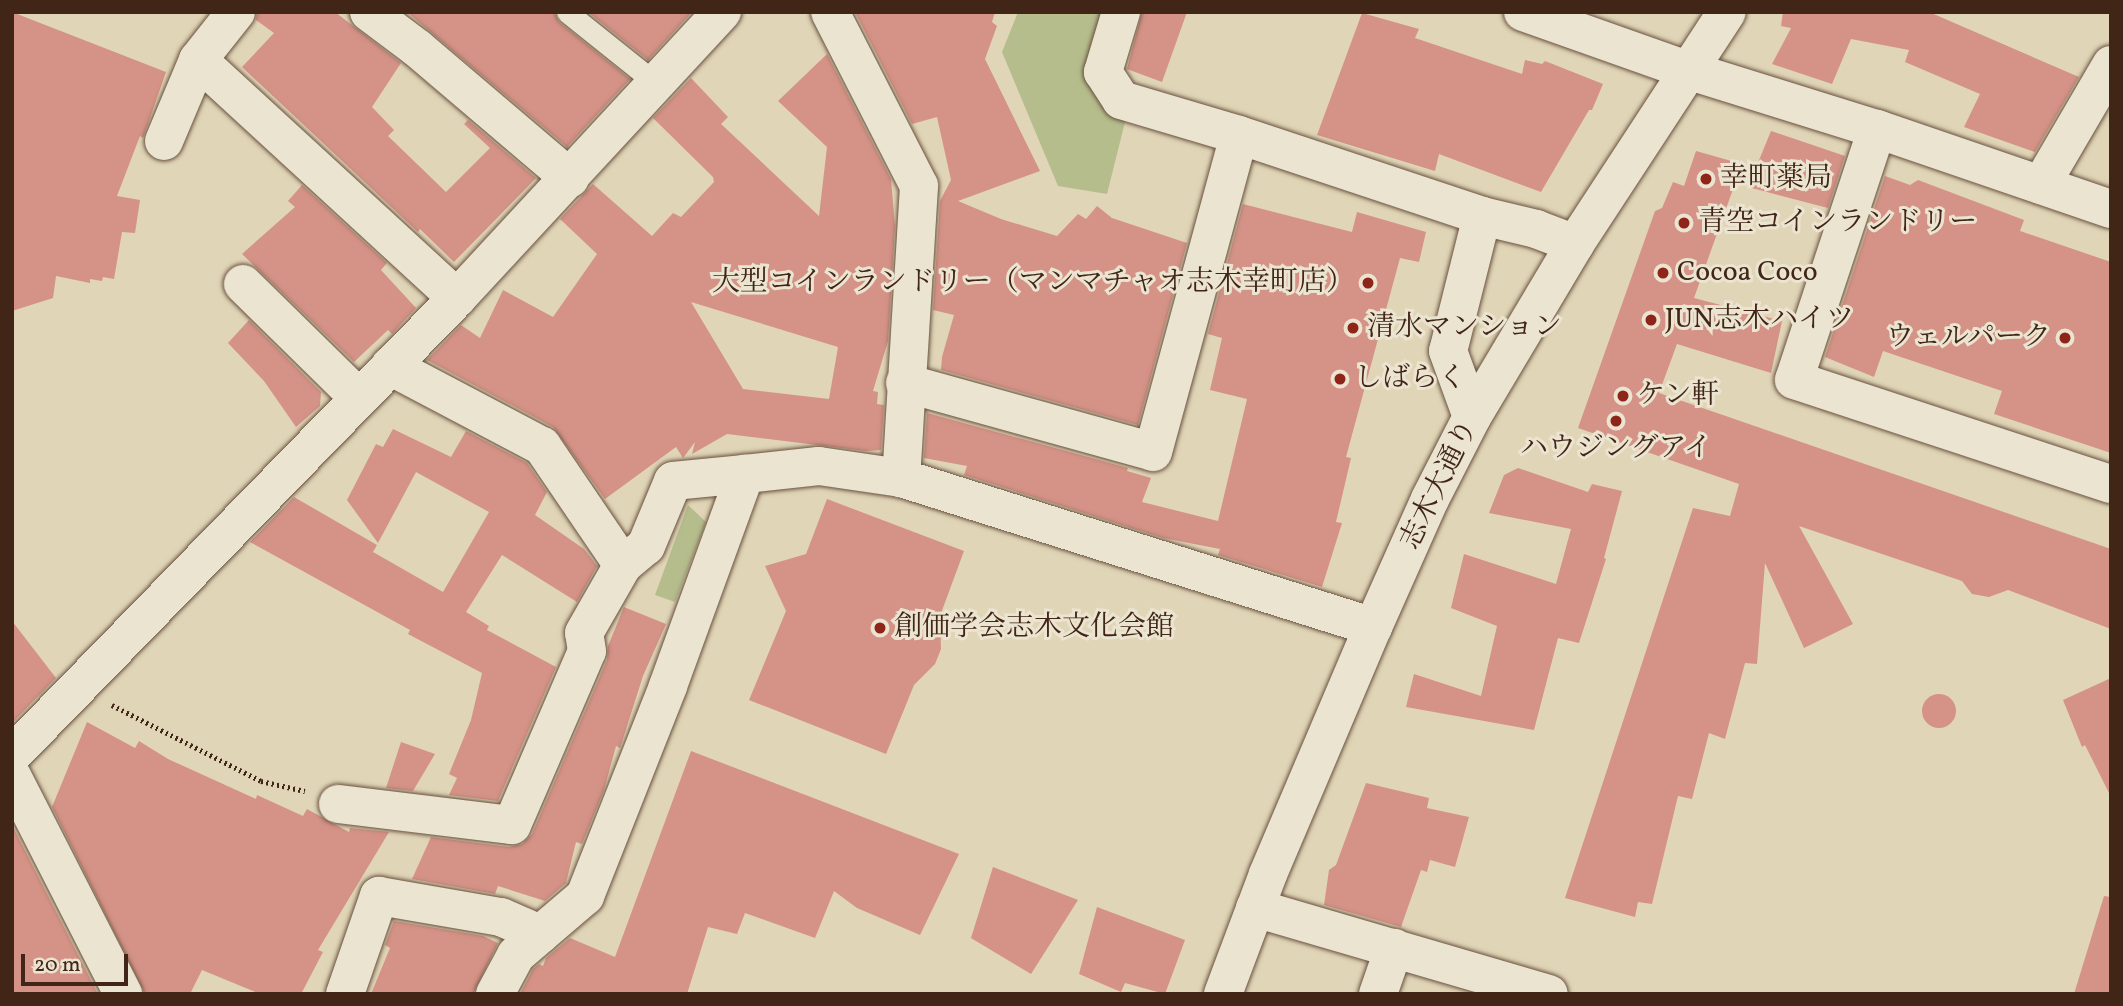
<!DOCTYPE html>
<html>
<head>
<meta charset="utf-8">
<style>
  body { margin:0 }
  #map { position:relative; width:2123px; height:1006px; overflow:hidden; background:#e0d5b7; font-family:Vollkorn,"Noto Serif JP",serif }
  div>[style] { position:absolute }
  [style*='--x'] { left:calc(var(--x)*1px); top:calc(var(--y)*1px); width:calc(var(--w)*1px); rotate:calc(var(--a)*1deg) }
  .green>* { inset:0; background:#b5bd8d }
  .building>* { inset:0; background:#d59287 }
  .round { border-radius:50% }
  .path>* { height:4.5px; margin-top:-2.25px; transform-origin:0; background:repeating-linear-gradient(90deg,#412517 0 2px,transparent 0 5.5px) }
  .roads { filter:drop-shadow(0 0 2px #69513f) drop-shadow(0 0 2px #69513f) }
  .lane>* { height:21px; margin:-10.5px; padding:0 10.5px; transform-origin:10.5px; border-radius:10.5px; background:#ebe4d0 }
  .street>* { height:38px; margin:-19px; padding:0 19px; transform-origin:19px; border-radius:19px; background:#ebe4d0 }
  .secondary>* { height:38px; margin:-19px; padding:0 19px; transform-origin:19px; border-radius:19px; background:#ebe4d0 }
  .dots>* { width:19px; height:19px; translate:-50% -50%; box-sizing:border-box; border:4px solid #ebe4d0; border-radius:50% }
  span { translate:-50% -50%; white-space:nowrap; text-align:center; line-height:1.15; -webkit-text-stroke:6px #ebe4d0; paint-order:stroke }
  .poi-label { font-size:28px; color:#412517 }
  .left { translate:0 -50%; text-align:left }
  .right { translate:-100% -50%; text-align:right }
  .street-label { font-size:28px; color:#412517 }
  .frame { position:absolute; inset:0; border:14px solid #412517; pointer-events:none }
  .scale { position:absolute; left:21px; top:954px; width:107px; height:32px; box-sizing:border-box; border:4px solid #412517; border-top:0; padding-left:9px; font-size:21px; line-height:24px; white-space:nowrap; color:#412517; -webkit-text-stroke:5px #ebe4d0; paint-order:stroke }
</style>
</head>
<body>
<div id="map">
  <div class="green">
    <div style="clip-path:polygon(1018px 12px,1109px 12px,1127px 114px,1107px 194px,1058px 186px,1002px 52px)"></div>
    <div style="clip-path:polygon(688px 505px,706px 522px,675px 602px,655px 595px)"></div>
  </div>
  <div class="building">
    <div style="clip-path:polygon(12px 12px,166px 72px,143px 138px,140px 136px,117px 196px,140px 200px,135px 233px,122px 232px,114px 279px,103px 277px,102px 281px,90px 279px,90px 283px,56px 276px,53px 298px,12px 311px)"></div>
    <div style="clip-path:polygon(257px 12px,335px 12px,401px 63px,372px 107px,394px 130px,388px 136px,446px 192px,490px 148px,464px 124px,468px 120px,536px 178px,454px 262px,420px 229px,418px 232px,242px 67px,274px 33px,256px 20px)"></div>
    <div style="clip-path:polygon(407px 12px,554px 12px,559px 22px,630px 79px,567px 147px)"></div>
    <div style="clip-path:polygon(588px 12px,692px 12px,648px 60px)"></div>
    <div style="clip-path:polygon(855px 12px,995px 12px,992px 22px,997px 26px,985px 59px,1040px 171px,958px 201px,1001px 219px,1057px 236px,1078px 214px,1086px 219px,1097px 206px,1112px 218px,1187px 243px,1138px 425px,941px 370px,942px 357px,954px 315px,933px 310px,940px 201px,951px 180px,937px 117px,912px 124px)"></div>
    <div style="clip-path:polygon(1142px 12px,1187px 12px,1162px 82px,1127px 69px)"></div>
    <div style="clip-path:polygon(1783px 12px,1929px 12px,2079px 77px,2035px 152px,1964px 127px,1980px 94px,1905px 62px,1909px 50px,1851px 39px,1832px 84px,1772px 64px,1791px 28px,1781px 26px)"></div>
    <div style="clip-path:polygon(1362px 13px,1419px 29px,1415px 38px,1522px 74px,1525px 60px,1542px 64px,1545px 61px,1603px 84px,1592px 110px,1589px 110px,1541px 192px,1439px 154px,1435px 171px,1317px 135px)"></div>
    <div style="clip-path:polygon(evenodd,827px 54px,891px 179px,895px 226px,888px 341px,873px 391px,878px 392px,877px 404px,884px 405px,881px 450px,866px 451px,727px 434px,692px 454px,695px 442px,683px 458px,676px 447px,605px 499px,553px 427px,427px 360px,461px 325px,480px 338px,503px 290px,553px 317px,597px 254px,560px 219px,593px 184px,652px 236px,673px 213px,681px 217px,714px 182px,713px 177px,653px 118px,691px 78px,728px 117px,721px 124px,819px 216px,827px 147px,778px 101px,827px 54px,691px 302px,838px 347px,829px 399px,743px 389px,691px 302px)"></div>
    <div style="clip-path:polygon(1771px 131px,1845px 156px,1828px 208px,1748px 187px)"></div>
    <div style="clip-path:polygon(1696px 151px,1742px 164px,1694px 298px,1782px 321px,1771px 373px,1677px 344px,1659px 393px,2111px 549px,2111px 629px,2008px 590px,1989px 597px,1972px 594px,1962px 581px,1799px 526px,1853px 624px,1804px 648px,1765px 563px,1757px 664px,1745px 663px,1725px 739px,1709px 733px,1692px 799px,1678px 796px,1652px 904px,1638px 902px,1635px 917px,1565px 898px,1693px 508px,1730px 516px,1739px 484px,1578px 428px,1655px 211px,1662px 208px,1673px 182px,1684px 186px)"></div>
    <div style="clip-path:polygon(1885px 176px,1910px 185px,1918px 180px,2024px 220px,2020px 231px,2111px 262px,2111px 453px,1994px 414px,2002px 391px,1883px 351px,1874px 377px,1825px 357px)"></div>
    <div style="clip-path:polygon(302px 185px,387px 263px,381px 270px,416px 308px,392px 334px,388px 330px,354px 362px,242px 254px,295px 207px,288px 201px)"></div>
    <div style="clip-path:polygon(1243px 204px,1352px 232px,1357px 212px,1426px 232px,1419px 262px,1400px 258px,1346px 457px,1351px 458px,1336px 522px,1342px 523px,1322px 587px,1218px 555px,1220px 549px,1163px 538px,964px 475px,967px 466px,924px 458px,927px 413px,1128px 468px,1127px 471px,1151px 478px,1142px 502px,1218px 521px,1247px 399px,1210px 390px,1222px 338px,1208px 334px)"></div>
    <div style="clip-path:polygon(249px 320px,321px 392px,320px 406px,296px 427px,264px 381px,228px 343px)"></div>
    <div style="clip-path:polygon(393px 429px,451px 457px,466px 431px,527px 463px,547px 492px,535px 515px,584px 549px,597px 566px,577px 602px,502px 555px,466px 612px,489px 626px,487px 630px,556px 667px,498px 801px,449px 795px,457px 778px,449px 774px,471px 720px,482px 673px,408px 634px,410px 630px,250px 542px,294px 497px,377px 545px,373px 552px,443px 592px,489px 512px,416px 472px,378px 543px,347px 500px,376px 444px,383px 447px)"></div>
    <div style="clip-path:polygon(1518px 468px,1588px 492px,1592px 484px,1622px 491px,1604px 558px,1606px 559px,1579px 643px,1558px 638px,1534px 730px,1406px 707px,1414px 674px,1481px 696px,1497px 626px,1451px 608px,1464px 554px,1556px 584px,1571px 529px,1489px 513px,1504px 475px)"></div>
    <div style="clip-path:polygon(827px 499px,964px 551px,940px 616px,941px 649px,935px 664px,914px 685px,886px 754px,749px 700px,786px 611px,765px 566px,806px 554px)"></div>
    <div style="clip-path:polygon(624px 607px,666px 624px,643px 676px,620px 748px,616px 746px,604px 790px,582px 844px,576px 842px,566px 883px,545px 901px,498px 886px,495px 894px,412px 879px,431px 837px,509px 847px,522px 844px,532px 834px,607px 660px,608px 646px)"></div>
    <div style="clip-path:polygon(12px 621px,56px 678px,12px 723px)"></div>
    <div style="clip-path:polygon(2111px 678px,2111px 797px,2085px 745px,2082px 747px,2063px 700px)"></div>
    <div class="round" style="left:1922px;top:694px;width:34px;height:34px"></div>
    <div style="clip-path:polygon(87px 722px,135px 748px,139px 741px,168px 759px,256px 799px,257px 795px,303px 816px,307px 809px,349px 832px,350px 828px,389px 832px,318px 950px,323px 952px,301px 994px,260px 994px,202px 970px,190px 994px,145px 994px,52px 807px)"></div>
    <div style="clip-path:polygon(401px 742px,435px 754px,413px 791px,386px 788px)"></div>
    <div style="clip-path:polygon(691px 751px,959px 854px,920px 935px,857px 908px,834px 891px,815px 938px,745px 913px,737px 934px,708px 927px,687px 994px,520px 994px,533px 969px,539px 964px,543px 966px,546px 958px,570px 938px,615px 957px)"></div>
    <div style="clip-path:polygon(1366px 783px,1429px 798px,1427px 808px,1469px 817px,1455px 867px,1430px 860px,1427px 872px,1421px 870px,1401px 927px,1324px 905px,1329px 870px,1336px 865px)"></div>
    <div style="clip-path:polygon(12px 825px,98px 994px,12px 994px)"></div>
    <div style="clip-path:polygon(993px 867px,1078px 900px,1031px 974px,971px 938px)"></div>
    <div style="clip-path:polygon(2104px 896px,2111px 897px,2111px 994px,2074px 994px)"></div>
    <div style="clip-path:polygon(1097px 907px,1185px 940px,1165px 994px,1125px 983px,1121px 992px,1079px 974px)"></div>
    <div style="clip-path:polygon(394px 921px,483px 936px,498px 943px,473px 994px,371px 994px,390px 948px,385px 945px)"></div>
  </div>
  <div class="path">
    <div style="--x:112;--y:705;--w:167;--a:27"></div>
    <div style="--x:261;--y:781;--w:45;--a:12.8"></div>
  </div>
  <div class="roads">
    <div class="lane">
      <div style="--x:567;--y:12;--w:115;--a:38.7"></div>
    </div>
    <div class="street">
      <div style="--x:236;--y:12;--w:61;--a:128.4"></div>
      <div style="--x:198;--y:60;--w:352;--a:42.6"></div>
      <div style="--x:369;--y:12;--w:60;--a:36.9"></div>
      <div style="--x:417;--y:48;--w:201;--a:40.4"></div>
      <div style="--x:830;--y:12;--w:195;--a:62.9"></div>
      <div style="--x:919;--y:186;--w:293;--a:93.5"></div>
      <div style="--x:1121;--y:12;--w:63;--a:106.7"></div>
      <div style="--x:1103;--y:72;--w:33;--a:57"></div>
      <div style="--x:1121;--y:100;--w:123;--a:16.5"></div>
      <div style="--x:1239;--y:135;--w:256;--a:18.4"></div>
      <div style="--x:1482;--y:216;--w:139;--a:104.1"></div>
      <div style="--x:1448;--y:351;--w:70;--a:70"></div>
      <div style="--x:1523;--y:12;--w:174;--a:19.5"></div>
      <div style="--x:1687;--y:70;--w:199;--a:17.3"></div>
      <div style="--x:1877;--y:129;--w:247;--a:18.9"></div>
      <div style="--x:1877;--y:129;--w:264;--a:108.3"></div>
      <div style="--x:1794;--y:380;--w:334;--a:18.2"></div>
      <div style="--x:164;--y:141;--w:88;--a:-67.2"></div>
      <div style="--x:2041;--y:185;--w:139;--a:-59.7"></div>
      <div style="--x:1482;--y:216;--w:56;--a:13.5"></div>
      <div style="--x:1536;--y:229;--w:42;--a:21"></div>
      <div style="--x:243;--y:284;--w:163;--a:44.5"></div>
      <div style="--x:390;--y:366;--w:172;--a:27.8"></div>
      <div style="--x:542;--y:446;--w:144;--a:55.8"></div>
      <div style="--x:623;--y:565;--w:30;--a:-40"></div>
      <div style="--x:646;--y:546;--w:70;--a:-67.4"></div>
      <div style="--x:673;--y:481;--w:72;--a:-5.6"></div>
      <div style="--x:905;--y:383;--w:257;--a:15.5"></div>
      <div style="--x:1153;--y:452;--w:328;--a:-74.8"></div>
      <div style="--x:12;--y:755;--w:638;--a:-45.76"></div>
      <div style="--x:457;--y:298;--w:390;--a:-47.2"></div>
      <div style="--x:12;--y:776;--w:245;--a:63"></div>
      <div style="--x:338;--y:804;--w:175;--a:6.9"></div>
      <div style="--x:512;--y:825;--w:189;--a:-66.7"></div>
      <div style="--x:587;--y:651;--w:18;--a:-99"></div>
      <div style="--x:584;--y:633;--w:78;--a:-60.2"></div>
      <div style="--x:1255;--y:908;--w:306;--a:16.3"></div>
      <div style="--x:345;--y:994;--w:104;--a:-70.9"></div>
      <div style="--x:379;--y:896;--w:124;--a:9.8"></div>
      <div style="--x:501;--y:917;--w:43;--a:23.6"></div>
      <div style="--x:495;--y:994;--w:44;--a:-61.7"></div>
      <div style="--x:516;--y:955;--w:91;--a:-40.5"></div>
      <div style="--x:585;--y:896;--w:226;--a:-68.4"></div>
      <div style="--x:668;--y:686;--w:226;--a:-70"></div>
      <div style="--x:745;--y:474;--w:74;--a:-6.2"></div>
      <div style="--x:819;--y:466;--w:83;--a:8.3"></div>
      <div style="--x:901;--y:478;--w:495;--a:17.5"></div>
      <div style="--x:1378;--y:994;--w:49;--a:-70.8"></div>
    </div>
    <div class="secondary">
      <div style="--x:1223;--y:994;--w:128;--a:-69.4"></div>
      <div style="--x:1268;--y:874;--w:268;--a:-67"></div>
      <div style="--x:1373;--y:627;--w:140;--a:-66"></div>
      <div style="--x:1430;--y:499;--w:92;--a:-62.9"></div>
      <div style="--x:1472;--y:417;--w:201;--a:-59.2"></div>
      <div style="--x:1575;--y:244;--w:277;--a:-56.8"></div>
    </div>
  </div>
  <div class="dots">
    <div style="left:1706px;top:179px;background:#8f2418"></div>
    <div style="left:1684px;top:223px;background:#8f2418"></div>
    <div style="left:1663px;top:273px;background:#8f2418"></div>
    <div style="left:1368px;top:283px;background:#8f2418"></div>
    <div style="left:1651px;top:320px;background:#8f2418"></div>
    <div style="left:1353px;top:328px;background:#8f2418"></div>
    <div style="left:2065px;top:338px;background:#8f2418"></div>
    <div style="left:1340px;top:379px;background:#8f2418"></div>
    <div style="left:1623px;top:396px;background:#8f2418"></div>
    <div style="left:1616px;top:421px;background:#8f2418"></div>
    <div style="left:880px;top:628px;background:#8f2418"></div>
  </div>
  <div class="poi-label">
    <span class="left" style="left:1720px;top:179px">幸町薬局</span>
    <span class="left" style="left:1698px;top:223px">青空コインランドリー</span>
    <span class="left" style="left:1677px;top:273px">Cocoa Coco</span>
    <span class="right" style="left:1354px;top:283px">大型コインランドリー（マンマチャオ志木幸町店）</span>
    <span class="left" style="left:1665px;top:320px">JUN志木ハイツ</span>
    <span class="left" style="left:1367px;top:328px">清水マンション</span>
    <span class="right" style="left:2051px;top:338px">ウェルパーク</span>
    <span class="left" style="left:1354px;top:379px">しばらく</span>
    <span class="left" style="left:1637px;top:396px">ケン軒</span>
    <span style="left:1616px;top:449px">ハウジングアイ</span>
    <span class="left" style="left:894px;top:628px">創価学会志木文化会館</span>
  </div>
  <div class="street-label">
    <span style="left:1440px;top:485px;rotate:-64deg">志木大通り</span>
  </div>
  <div class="frame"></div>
  <div class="scale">20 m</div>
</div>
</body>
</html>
